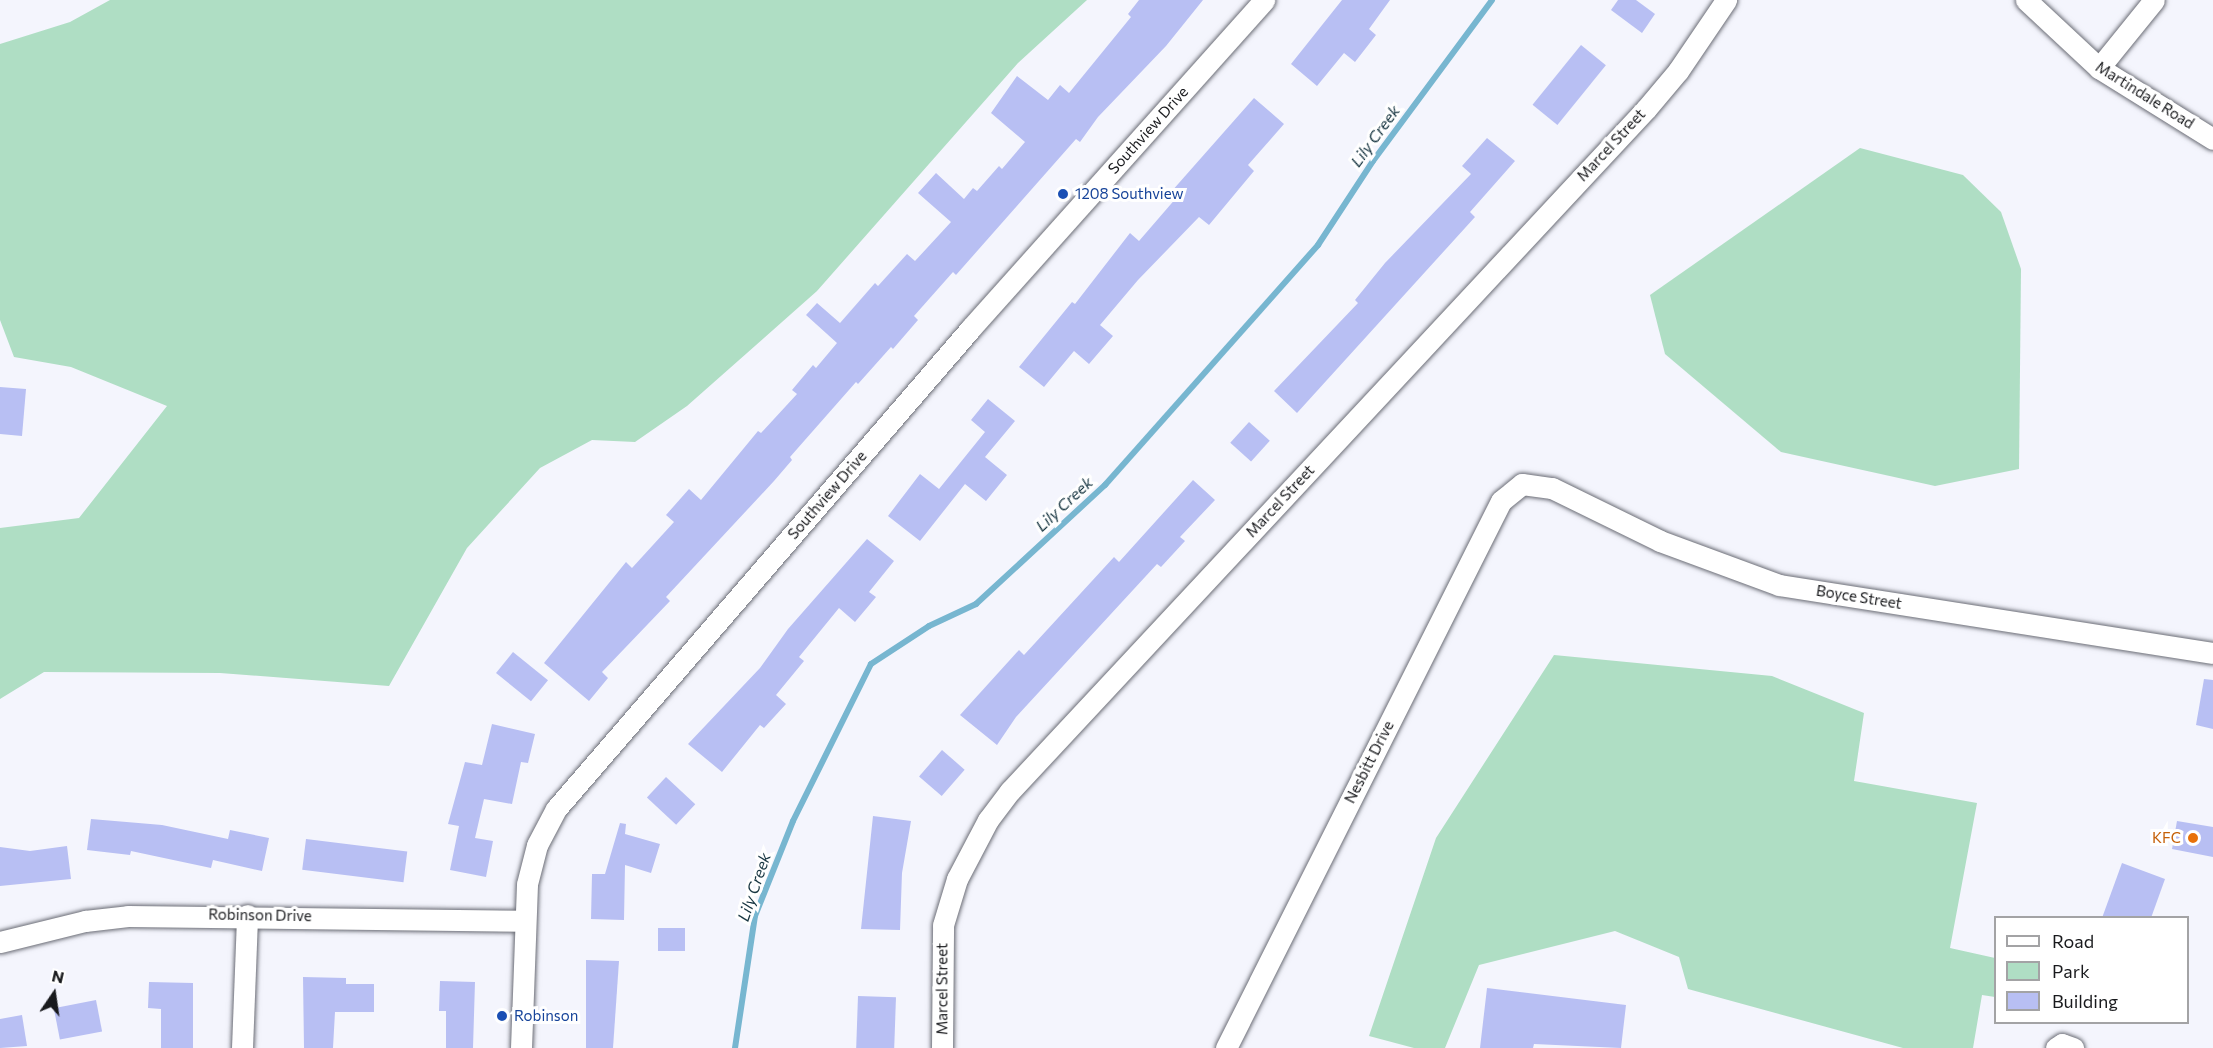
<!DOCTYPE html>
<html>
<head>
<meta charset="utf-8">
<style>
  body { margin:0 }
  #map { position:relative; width:2213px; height:1048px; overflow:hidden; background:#f4f5fd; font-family:Commissioner,sans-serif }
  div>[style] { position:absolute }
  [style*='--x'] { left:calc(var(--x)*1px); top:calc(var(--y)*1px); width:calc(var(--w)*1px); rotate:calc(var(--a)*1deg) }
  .green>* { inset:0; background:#afdec4 }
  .stream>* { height:6px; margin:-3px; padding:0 3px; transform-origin:3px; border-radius:3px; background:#77b6d0 }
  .building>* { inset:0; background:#b8bff3; transform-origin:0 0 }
  .roads { filter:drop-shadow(0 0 2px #6b6d76) drop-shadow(0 0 2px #6b6d76) }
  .minor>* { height:21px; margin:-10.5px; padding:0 10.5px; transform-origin:10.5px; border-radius:10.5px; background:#fff }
  .dots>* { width:16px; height:16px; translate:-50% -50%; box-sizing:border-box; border:3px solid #fff; border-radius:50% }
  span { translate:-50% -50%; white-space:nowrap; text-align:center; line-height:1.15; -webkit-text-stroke:6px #fff; paint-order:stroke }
  .street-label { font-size:15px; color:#191a1d }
  .transit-label { font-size:15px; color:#164399 }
  .left { translate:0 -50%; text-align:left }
  .food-label { font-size:15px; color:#c56008 }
  .right { translate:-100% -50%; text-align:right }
  .water-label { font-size:16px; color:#173541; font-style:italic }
  .legend { position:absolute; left:1994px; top:916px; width:195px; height:108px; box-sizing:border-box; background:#fff; border:2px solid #a3a3a5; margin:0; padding:8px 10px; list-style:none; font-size:18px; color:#191a1d }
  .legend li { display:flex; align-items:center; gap:12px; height:30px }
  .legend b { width:30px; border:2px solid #a3a3a5 }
  .north { position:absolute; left:24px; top:964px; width:60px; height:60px; -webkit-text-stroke:4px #fff; paint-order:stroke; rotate:13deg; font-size:16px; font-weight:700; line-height:24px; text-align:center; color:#191a1d }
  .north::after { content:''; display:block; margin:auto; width:21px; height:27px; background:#191a1d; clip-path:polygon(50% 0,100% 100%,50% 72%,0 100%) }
</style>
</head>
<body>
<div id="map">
  <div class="green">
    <div style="clip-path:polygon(110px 0,1087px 0,1018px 63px,817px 291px,687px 406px,635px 442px,592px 440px,540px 468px,467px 548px,389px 686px,220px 673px,44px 672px,0 699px,0 528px,79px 518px,167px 406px,71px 367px,14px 357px,0 320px,0 44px,70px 22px)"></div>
    <div style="clip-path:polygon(1860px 148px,1963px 175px,2001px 212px,2021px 269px,2019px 469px,1935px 486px,1781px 452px,1665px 354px,1650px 295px)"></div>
    <div style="clip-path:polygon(1554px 655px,1772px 676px,1864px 713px,1854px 781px,1977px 803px,1950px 948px,1995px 958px,1995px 997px,1982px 995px,1973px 1048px,1903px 1048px,1688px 989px,1679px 957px,1615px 931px,1479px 965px,1445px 1048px,1414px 1048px,1369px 1036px,1436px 838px)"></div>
  </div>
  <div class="stream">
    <div style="--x:735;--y:1048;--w:134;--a:-81.4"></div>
    <div style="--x:755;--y:916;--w:102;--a:-68.2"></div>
    <div style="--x:793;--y:821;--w:175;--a:-63.6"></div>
    <div style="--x:871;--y:664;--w:69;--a:-33.2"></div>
    <div style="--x:929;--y:626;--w:52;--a:-25.1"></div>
    <div style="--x:976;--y:604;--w:176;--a:-42.7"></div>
    <div style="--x:1105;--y:485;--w:321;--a:-48.4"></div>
    <div style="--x:1318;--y:245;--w:100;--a:-56.8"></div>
    <div style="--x:1373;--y:161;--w:200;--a:-53.5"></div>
  </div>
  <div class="building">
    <div style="clip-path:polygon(1139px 0,1203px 0,1166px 46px,1098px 117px,1080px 142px,1076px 139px,956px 275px,953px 272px,914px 316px,918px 320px,893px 349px,891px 347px,858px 384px,856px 382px,790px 457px,792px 460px,774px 481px,666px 597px,670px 601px,602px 672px,608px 678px,589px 701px,544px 663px,626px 562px,632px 568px,674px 522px,666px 515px,689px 489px,701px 500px,758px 431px,761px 433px,797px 394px,792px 390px,813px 365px,816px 368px,837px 343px,806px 315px,817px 303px,840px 323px,875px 283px,878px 286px,907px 254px,915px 261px,951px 222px,918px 193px,936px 173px,964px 199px,973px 188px,977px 191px,999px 166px,1002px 169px,1025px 142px,991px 113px,1017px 76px,1048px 100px,1060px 85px,1069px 93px,1131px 17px,1128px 14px)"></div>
    <div style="clip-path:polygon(1342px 0,1390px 0,1369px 29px,1376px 35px,1355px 62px,1344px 53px,1317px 86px,1291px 64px)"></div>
    <div style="clip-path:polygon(1618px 0,1636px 0,1655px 14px,1642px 33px,1611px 10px)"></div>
    <div style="left:1581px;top:45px;width:32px;height:77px;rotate:39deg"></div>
    <div style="clip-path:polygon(1254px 98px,1284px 124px,1248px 165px,1254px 171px,1209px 225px,1199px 217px,1138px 280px,1100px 325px,1113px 336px,1089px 364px,1074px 351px,1044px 387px,1019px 367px,1072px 302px,1075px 304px,1130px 233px,1139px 241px,1177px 197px,1171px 192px)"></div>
    <div style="clip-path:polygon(1487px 138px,1515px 161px,1470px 212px,1475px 217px,1297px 413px,1274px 391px,1358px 303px,1355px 300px,1385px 263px,1471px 174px,1462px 166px)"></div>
    <div style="clip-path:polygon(0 387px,26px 389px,22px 436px,0 434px)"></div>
    <div style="clip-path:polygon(988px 399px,1015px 421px,985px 457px,1007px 475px,986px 501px,965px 484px,920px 541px,888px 516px,920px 474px,939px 489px,985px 432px,971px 420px)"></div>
    <div style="left:1249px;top:422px;width:28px;height:28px;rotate:42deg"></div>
    <div style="clip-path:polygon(1193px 480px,1215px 500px,1180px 537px,1185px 541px,1161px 567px,1157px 564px,1016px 717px,997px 745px,960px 715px,1019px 650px,1024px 655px,1114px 557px,1119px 562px)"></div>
    <div style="clip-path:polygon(867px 539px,894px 561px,869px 592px,876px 597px,855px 622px,839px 608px,799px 657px,804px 661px,776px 695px,786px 704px,764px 728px,760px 725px,722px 772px,688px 744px,760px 668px,788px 629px)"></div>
    <div style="left:513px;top:652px;width:45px;height:27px;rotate:39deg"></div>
    <div style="clip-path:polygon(2204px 679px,2213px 680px,2213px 729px,2196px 725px)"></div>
    <div style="clip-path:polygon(492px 724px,535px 734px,528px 763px,521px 762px,512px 804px,484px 799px,475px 838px,493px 841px,486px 877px,450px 870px,459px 826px,448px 824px,465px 762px,482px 765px)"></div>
    <div style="left:942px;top:750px;width:30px;height:35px;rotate:41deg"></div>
    <div style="left:666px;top:777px;width:40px;height:28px;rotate:43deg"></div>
    <div style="clip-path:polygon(873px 816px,911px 821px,902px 873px,900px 930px,861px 929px)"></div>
    <div style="clip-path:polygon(91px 819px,162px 825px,228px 839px,230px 830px,269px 838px,262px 871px,213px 860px,211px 868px,131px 851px,130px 855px,87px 850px)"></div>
    <div style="clip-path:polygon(2177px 821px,2213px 827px,2213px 857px,2172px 849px)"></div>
    <div style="clip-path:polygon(620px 823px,626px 824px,625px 834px,660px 844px,651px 873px,625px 865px,624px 920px,591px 919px,592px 874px,605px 874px)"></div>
    <div style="left:306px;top:839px;width:102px;height:31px;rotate:7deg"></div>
    <div style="clip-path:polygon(67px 846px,71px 879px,0 886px,0 847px,30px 851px)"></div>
    <div style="clip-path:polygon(2122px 863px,2165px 879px,2151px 918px,2102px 918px)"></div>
    <div style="left:658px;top:928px;width:27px;height:23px"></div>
    <div style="clip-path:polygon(586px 960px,619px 961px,613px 1048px,586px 1048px)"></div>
    <div style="clip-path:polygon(303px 977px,346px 978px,346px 984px,374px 984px,374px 1012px,335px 1012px,333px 1048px,304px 1048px)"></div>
    <div style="clip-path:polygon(440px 981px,475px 982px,473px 1048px,446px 1048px,446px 1011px,439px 1011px)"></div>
    <div style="clip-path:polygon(149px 982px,193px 983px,193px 1048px,161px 1048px,161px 1009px,148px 1008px)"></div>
    <div style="clip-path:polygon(1487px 988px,1626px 1005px,1621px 1048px,1534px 1044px,1533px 1048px,1480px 1048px)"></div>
    <div style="left:858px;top:996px;width:38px;height:52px;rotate:2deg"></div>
    <div style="left:96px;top:1000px;width:32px;height:43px;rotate:79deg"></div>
    <div style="clip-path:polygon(22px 1015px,27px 1046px,0 1048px,0 1019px)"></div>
  </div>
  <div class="roads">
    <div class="minor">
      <div style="--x:2026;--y:0;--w:100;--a:43"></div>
      <div style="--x:2099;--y:68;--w:134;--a:31.9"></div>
      <div style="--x:2099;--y:68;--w:87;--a:-51"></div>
      <div style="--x:0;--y:942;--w:88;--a:-13.9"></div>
      <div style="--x:85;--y:921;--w:43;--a:-6.6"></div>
      <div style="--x:128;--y:916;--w:395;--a:0.7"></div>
      <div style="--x:242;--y:1048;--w:133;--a:-87.8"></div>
      <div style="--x:521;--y:1048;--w:164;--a:-87.9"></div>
      <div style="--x:527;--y:884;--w:40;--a:-75.6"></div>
      <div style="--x:537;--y:845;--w:41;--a:-62.2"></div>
      <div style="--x:556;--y:809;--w:635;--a:-49.21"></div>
      <div style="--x:971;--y:328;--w:440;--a:-48.2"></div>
      <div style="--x:942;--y:1048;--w:123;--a:-89.5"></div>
      <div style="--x:943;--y:925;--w:48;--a:-73.1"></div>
      <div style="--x:957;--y:879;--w:67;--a:-62.3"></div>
      <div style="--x:988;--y:820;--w:36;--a:-53"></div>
      <div style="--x:1010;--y:791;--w:933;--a:-47"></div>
      <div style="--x:1646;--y:109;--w:50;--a:-49.9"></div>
      <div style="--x:1678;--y:71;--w:86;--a:-55.9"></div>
      <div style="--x:1226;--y:1048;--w:612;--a:-63.31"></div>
      <div style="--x:1501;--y:501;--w:27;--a:-39"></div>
      <div style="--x:1522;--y:484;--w:30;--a:8"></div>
      <div style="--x:1552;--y:488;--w:120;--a:26.1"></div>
      <div style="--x:1660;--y:541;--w:127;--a:20.3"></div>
      <div style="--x:1779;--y:585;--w:439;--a:8.9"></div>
      <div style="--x:2056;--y:1048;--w:7;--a:-34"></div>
      <div style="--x:2062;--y:1044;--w:12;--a:20"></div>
    </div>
  </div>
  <div class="dots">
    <div style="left:1063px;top:194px;background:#1a4fb4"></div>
    <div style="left:2193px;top:838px;background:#e8710a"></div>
    <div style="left:502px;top:1016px;background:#1a4fb4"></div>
  </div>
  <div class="street-label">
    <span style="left:2145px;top:95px;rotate:32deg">Martindale Road</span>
    <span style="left:1148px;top:130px;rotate:-48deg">Southview Drive</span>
    <span style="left:1611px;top:145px;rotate:-47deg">Marcel Street</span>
    <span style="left:827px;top:495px;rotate:-49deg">Southview Drive</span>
    <span style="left:1280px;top:501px;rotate:-47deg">Marcel Street</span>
    <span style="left:1859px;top:597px;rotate:9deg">Boyce Street</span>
    <span style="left:1369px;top:762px;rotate:-63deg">Nesbitt Drive</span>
    <span style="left:260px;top:915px;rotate:1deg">Robinson Drive</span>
    <span style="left:942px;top:989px;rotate:-90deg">Marcel Street</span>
  </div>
  <div class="transit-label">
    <span class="left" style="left:1075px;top:194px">1208 Southview</span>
    <span class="left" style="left:514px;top:1016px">Robinson</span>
  </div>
  <div class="food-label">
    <span class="right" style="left:2181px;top:838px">KFC</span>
  </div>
  <div class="water-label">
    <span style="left:1375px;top:136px;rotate:-54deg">Lily Creek</span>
    <span style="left:1064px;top:504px;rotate:-43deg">Lily Creek</span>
    <span style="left:754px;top:887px;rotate:-71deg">Lily Creek</span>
  </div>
  <ul class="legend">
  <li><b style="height:8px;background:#fff"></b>Road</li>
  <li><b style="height:16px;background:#afdec4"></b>Park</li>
  <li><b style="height:16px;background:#b8bff3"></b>Building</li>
  </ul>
  <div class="north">N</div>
</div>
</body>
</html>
